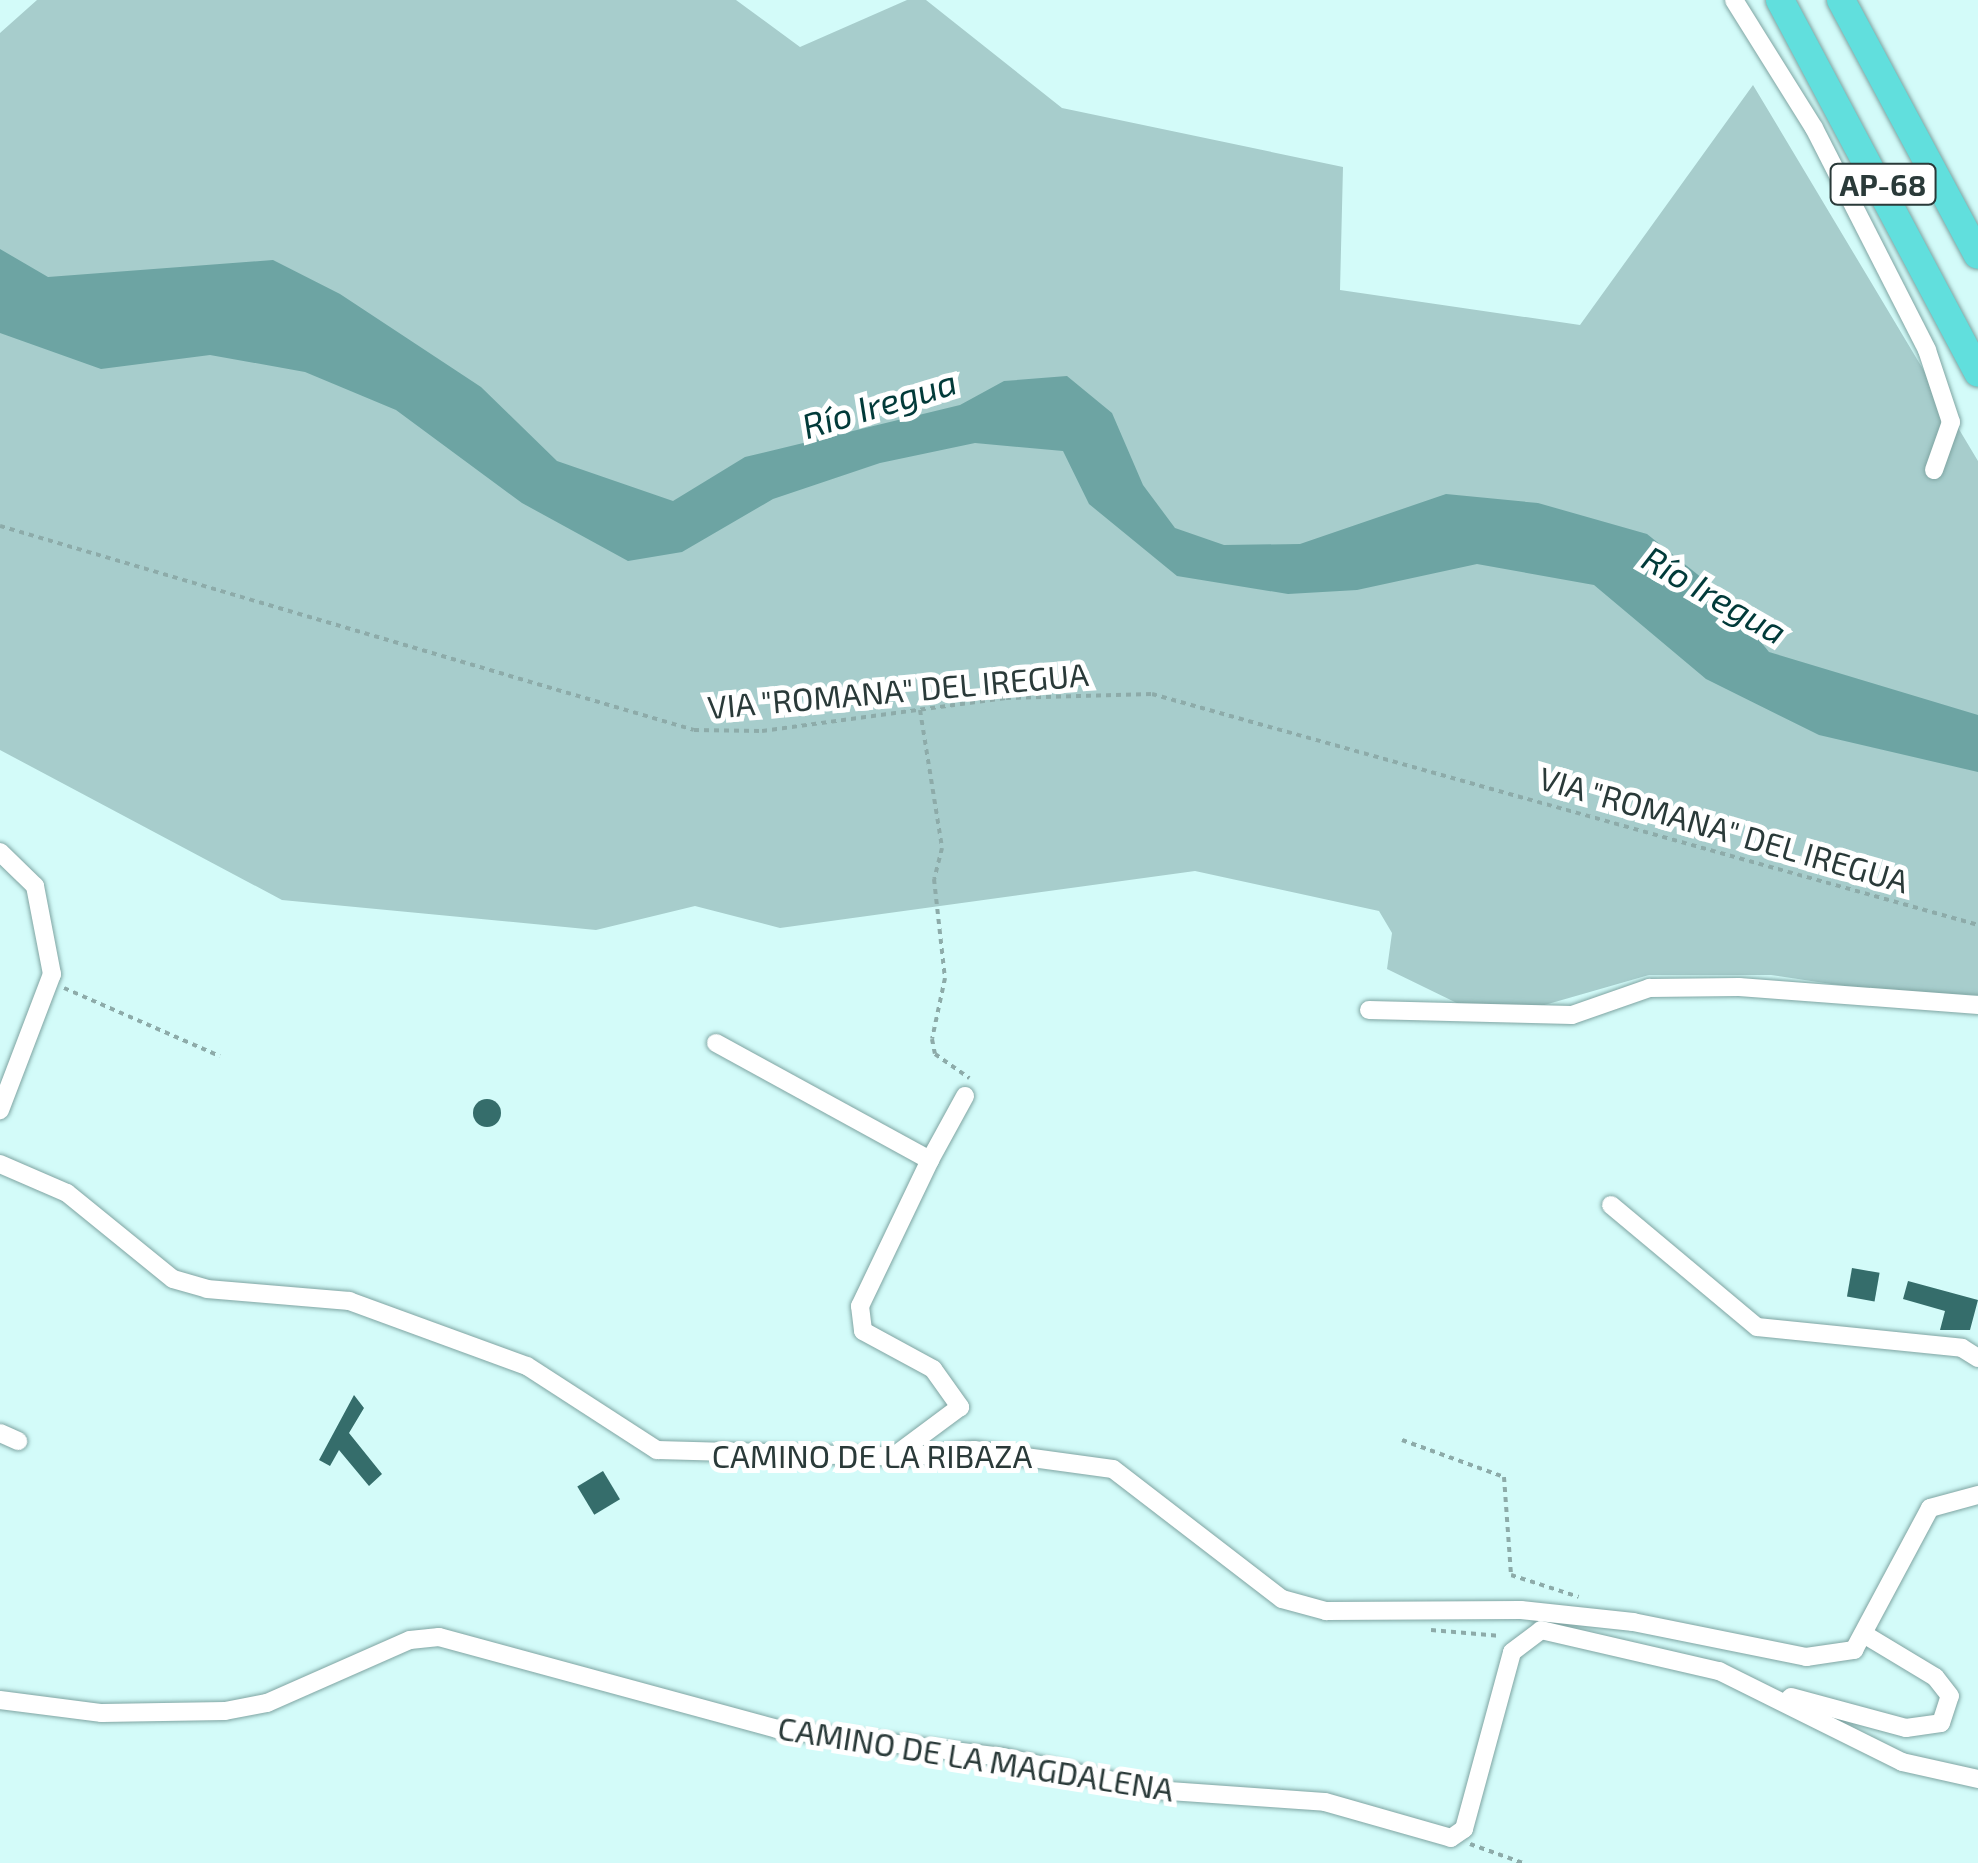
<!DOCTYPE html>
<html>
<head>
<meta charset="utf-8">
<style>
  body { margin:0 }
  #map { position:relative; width:1978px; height:1863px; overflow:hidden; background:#d3fbf9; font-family:"Exo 2",sans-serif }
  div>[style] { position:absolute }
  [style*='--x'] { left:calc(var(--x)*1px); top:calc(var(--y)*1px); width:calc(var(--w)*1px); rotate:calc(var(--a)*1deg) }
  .green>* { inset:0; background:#a7cdcc }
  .water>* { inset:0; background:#6da4a3 }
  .building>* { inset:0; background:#356d6b; transform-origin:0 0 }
  .round { border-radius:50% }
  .path>* { height:4px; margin-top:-2px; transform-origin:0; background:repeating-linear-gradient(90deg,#8daba9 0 5px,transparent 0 10px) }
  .roads { filter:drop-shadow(0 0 2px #7fa4a2) drop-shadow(0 0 2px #7fa4a2) }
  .minor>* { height:18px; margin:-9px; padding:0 9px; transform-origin:9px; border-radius:9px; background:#fff }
  .highway>* { height:28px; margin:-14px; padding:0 14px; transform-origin:14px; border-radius:14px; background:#61dfdd }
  span { translate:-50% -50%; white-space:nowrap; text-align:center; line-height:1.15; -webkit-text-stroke:10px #fff; paint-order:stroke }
  .shield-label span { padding:2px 8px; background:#fff; border:2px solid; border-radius:8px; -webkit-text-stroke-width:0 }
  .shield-label { font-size:30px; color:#2a3a39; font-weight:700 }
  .street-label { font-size:32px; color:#2a3a39 }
  .water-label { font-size:35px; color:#013a39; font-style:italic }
</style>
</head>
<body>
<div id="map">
  <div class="green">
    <div style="clip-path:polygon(37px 0,736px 0,800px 47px,907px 0,926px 0,1062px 108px,1343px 167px,1340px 290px,1580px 325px,1753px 85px,1978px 461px,1978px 995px,1891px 993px,1771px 975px,1649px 975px,1541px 1006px,1463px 1006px,1387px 969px,1392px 933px,1379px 911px,1195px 871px,780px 928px,695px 906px,596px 930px,282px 900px,0 750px,0 33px)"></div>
  </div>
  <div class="water">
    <div style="clip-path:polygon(0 249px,48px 277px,273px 260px,340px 294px,481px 387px,557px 461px,673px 501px,745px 457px,960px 405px,1004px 381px,1067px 376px,1112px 413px,1143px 485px,1175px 528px,1224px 545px,1300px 544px,1446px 494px,1538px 503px,1647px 534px,1722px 594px,1769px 652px,1978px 715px,1978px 772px,1819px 735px,1706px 679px,1594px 585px,1477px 564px,1357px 590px,1288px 594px,1177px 576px,1089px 504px,1063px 451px,975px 443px,880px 463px,773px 499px,682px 552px,628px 561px,522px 503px,396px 410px,305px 372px,210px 355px,101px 369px,0 333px)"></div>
  </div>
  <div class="building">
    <div class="round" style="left:473px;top:1099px;width:28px;height:28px"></div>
    <div style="left:1852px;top:1268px;width:28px;height:29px;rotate:10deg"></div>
    <div style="clip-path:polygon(1908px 1281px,1978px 1300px,1970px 1330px,1940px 1330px,1945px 1311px,1903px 1299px)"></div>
    <div style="clip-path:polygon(354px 1395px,364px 1408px,349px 1433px,382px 1474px,369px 1486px,339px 1450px,330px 1466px,319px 1460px)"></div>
    <div style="left:603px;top:1471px;width:33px;height:30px;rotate:59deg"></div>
  </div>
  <div class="path">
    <div style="--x:0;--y:526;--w:723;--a:16.38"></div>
    <div style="--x:694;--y:730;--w:68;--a:0.8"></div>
    <div style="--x:762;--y:731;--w:246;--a:-7.7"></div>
    <div style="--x:1006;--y:698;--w:146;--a:-1.6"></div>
    <div style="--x:1152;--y:694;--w:858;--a:15.62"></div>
    <div style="--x:920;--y:710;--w:140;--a:80.9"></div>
    <div style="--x:942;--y:848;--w:32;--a:104"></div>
    <div style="--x:934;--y:879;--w:100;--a:83.7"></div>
    <div style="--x:945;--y:978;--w:62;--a:102"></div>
    <div style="--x:932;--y:1039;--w:15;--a:79"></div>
    <div style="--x:935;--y:1054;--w:42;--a:35.2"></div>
    <div style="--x:64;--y:988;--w:170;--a:23.6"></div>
    <div style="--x:1402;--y:1440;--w:109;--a:19.9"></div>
    <div style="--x:1504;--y:1477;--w:98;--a:85.9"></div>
    <div style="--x:1511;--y:1575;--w:71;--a:17.9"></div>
    <div style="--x:1431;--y:1630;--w:70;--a:4.9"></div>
    <div style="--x:1470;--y:1844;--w:56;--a:19.7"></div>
  </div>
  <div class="roads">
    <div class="minor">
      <div style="--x:1734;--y:0;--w:151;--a:58"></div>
      <div style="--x:1814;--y:128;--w:249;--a:63"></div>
      <div style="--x:1927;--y:350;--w:76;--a:71.6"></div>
      <div style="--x:1951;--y:422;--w:51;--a:109.5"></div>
      <div style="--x:0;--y:852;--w:49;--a:44.2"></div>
      <div style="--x:35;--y:886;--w:90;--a:79.1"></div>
      <div style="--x:52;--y:974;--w:146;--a:110.9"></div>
      <div style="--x:1369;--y:1010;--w:203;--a:1.4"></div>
      <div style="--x:1572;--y:1015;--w:82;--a:-19.3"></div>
      <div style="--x:1649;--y:988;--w:90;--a:-0.6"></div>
      <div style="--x:1739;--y:987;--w:240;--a:4.3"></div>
      <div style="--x:716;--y:1043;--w:244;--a:28.7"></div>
      <div style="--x:930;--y:1160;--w:162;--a:115.6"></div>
      <div style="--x:860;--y:1306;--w:25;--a:83"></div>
      <div style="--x:863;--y:1331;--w:80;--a:28.5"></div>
      <div style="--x:933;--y:1369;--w:47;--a:54.6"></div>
      <div style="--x:960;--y:1407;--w:82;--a:143.4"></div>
      <div style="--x:930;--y:1160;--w:73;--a:-61.3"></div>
      <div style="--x:0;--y:1164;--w:73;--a:23.4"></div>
      <div style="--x:67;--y:1193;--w:136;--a:39.1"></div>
      <div style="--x:173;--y:1279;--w:35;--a:16"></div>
      <div style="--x:207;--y:1289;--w:143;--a:4.8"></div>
      <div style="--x:349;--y:1301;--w:189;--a:20.1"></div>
      <div style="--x:527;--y:1366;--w:155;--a:32.9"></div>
      <div style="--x:657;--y:1450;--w:246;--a:1.6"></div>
      <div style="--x:903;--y:1457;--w:71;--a:-5.6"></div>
      <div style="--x:974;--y:1450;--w:140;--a:7.8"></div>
      <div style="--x:1113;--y:1469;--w:213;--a:37.6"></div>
      <div style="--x:1282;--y:1599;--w:46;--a:15.3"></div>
      <div style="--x:1326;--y:1611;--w:195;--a:-0.3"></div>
      <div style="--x:1521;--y:1610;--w:113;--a:6.1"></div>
      <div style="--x:1633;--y:1622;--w:177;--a:11.4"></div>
      <div style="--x:1806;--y:1657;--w:49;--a:-8.3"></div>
      <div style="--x:1854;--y:1650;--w:161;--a:-61.8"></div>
      <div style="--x:1930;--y:1508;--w:50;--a:-15.2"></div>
      <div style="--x:1611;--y:1205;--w:190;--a:39.9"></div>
      <div style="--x:1757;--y:1327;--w:206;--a:5.8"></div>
      <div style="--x:1962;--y:1348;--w:19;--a:32"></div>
      <div style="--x:0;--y:1433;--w:20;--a:24"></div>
      <div style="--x:1791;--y:1697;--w:119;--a:15.1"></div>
      <div style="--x:1906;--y:1728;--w:35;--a:-8"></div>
      <div style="--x:1941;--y:1723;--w:28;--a:-72"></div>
      <div style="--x:1950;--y:1696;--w:24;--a:-128"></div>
      <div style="--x:1935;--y:1677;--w:79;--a:-148.9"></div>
      <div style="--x:0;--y:1700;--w:103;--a:7.3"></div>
      <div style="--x:102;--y:1713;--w:123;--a:-0.9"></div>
      <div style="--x:225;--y:1711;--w:43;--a:-10.8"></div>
      <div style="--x:267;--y:1703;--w:156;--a:-23.8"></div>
      <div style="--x:410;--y:1640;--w:29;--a:-6"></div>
      <div style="--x:439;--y:1637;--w:350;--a:15.2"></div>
      <div style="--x:777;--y:1729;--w:228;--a:7.1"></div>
      <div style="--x:1003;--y:1757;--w:156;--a:12.2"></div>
      <div style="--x:1155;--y:1790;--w:170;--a:4"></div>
      <div style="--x:1325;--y:1802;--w:131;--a:15.9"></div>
      <div style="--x:1451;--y:1838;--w:16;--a:-35"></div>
      <div style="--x:1464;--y:1829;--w:183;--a:-74.8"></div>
      <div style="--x:1512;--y:1652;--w:36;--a:-37"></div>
      <div style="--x:1541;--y:1630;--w:183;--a:13"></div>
      <div style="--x:1719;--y:1671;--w:204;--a:26.4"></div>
      <div style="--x:1902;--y:1762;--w:78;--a:12.6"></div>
    </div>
    <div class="highway">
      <div style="--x:1780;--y:0;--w:422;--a:62"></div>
      <div style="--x:1841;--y:0;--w:289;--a:61.8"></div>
    </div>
  </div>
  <div class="shield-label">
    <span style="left:1883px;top:184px">AP-68</span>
  </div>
  <div class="street-label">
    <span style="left:898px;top:690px;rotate:-5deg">VIA "ROMANA" DEL IREGUA</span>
    <span style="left:1724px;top:829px;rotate:16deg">VIA "ROMANA" DEL IREGUA</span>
    <span style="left:872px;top:1455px">CAMINO DE LA RIBAZA</span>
    <span style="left:976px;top:1758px;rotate:9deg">CAMINO DE LA MAGDALENA</span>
  </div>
  <div class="water-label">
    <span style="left:879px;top:403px;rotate:-17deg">Río Iregua</span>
    <span style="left:1715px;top:594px;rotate:30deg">Río Iregua</span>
  </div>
</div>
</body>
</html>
